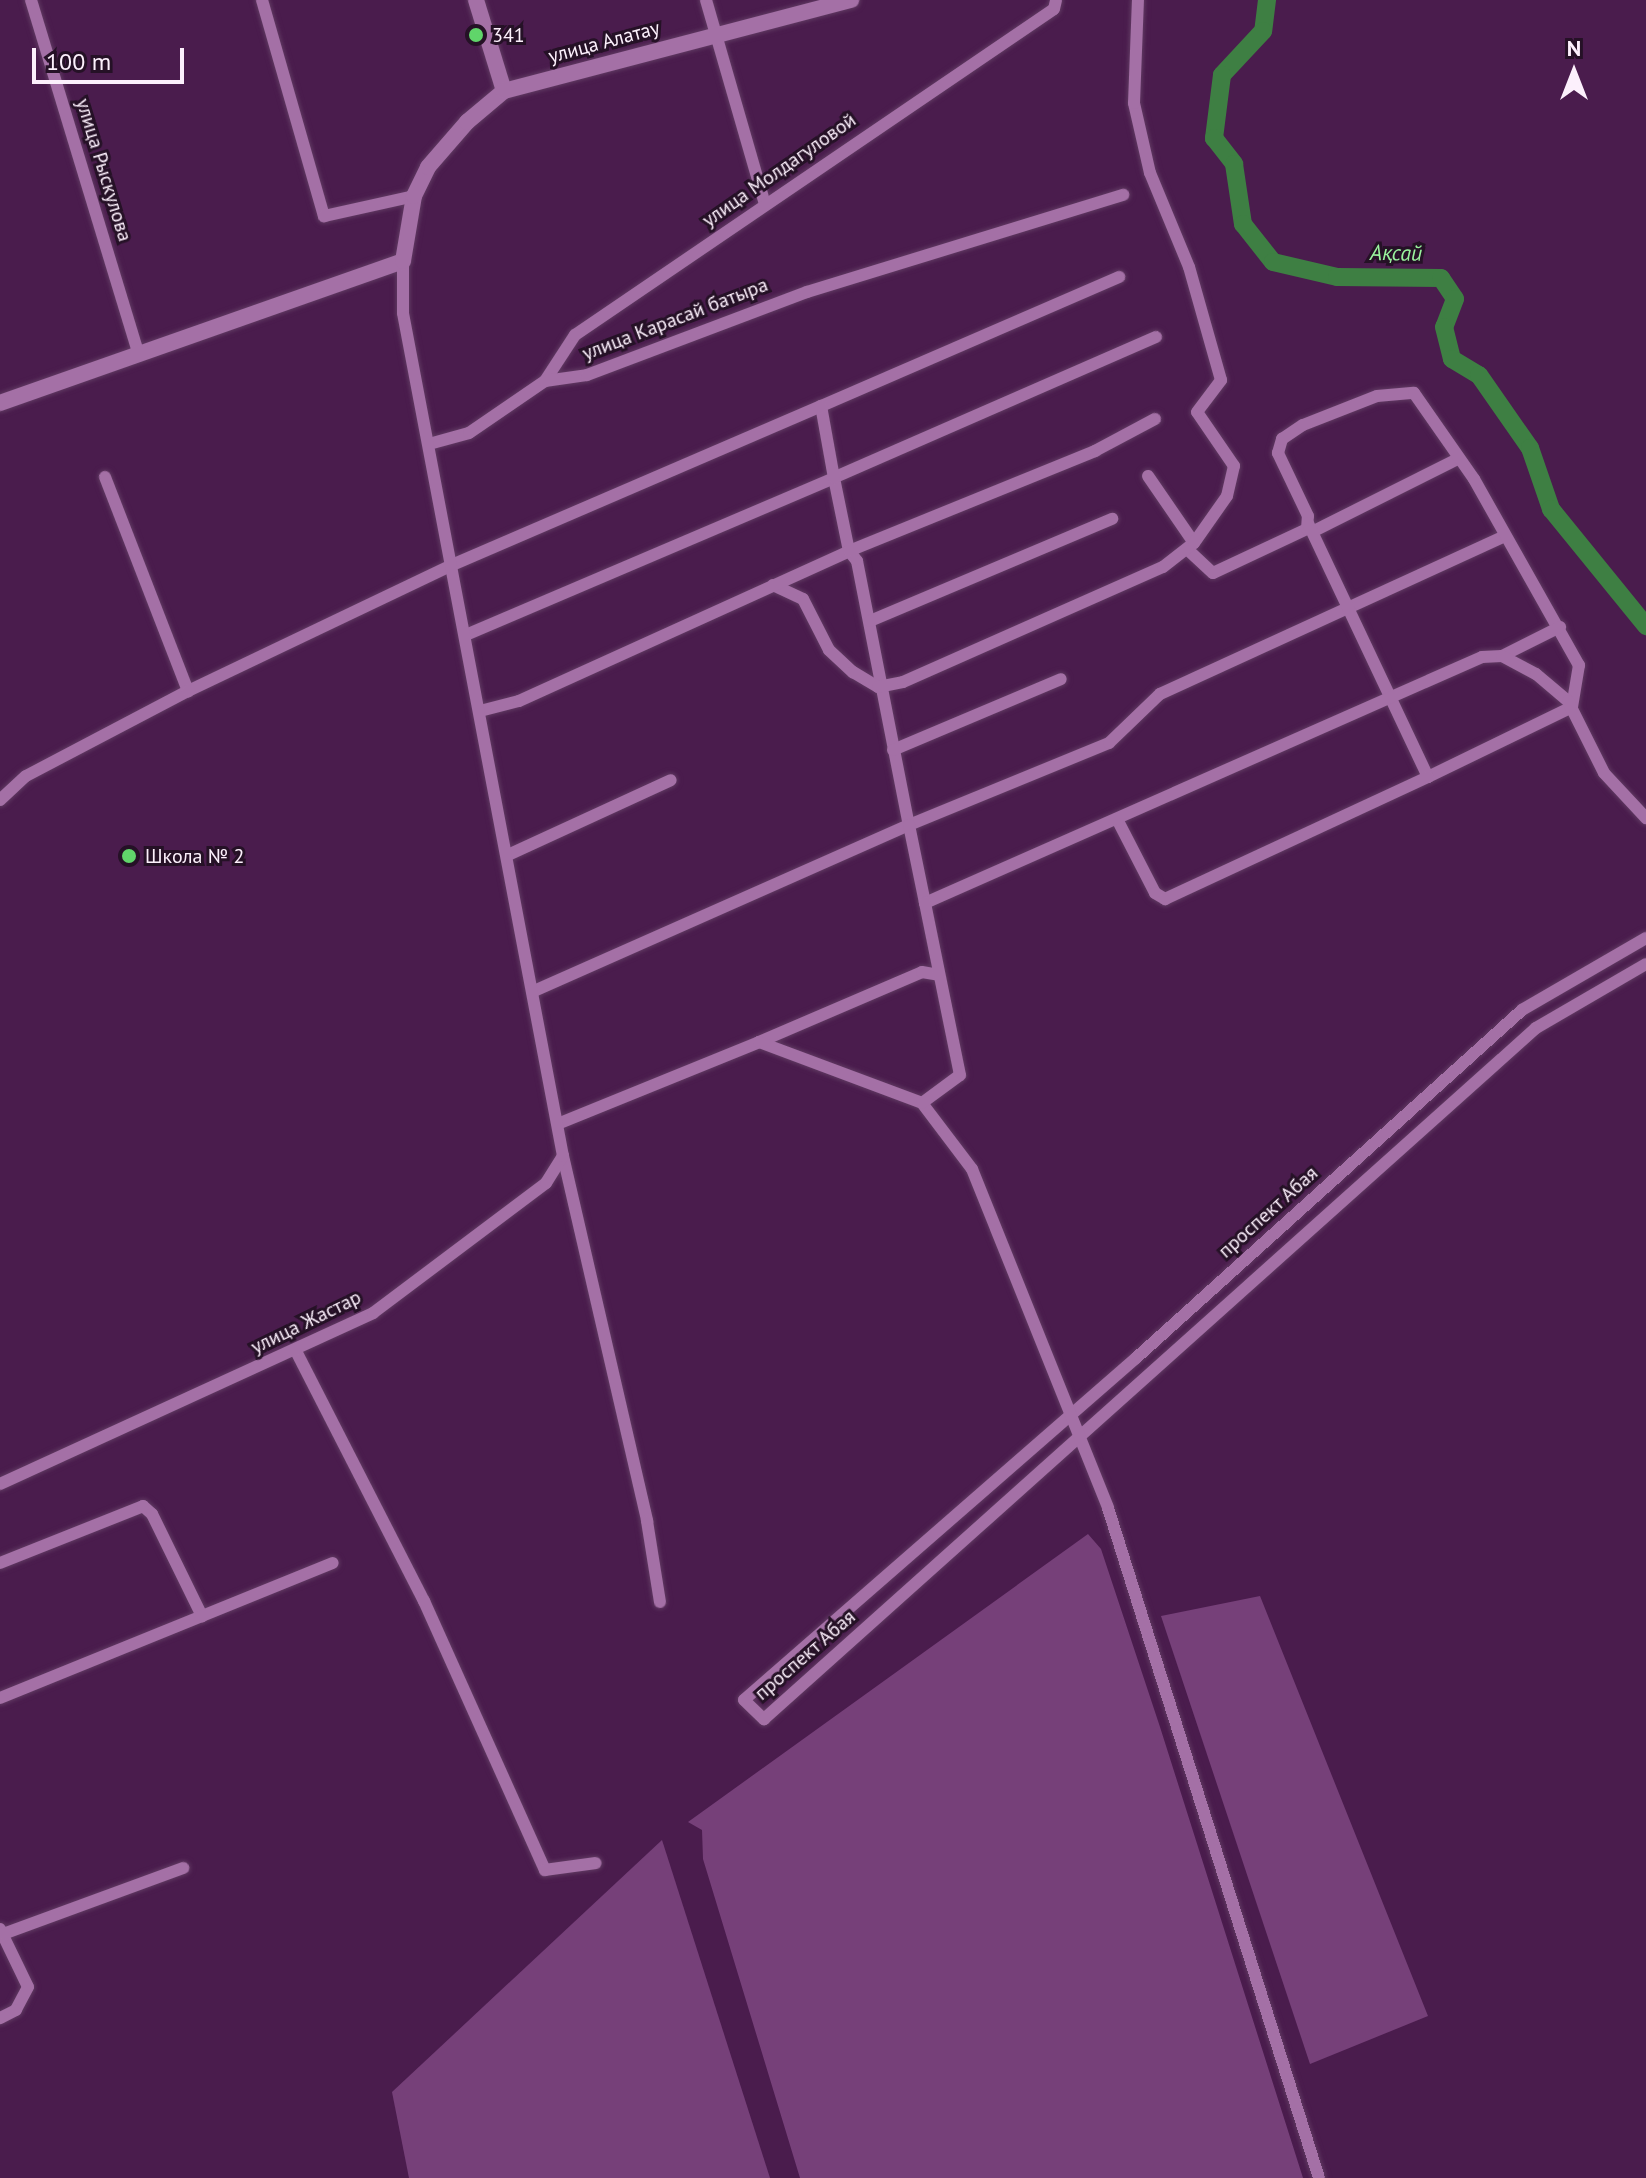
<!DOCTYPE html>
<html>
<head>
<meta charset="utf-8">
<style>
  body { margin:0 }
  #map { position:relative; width:1646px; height:2178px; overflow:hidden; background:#4a1c4d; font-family:"PT Sans",sans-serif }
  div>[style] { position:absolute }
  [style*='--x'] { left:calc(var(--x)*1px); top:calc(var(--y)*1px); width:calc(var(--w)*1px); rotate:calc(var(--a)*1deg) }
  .green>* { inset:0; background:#764079 }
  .river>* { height:18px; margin:-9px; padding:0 9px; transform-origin:9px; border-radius:9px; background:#3e7f43 }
  .roads { filter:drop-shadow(0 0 2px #603a62) drop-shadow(0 0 2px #603a62) }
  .minor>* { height:12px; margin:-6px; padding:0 6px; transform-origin:6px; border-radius:6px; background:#a470a6 }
  .tertiary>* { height:16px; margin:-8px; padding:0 8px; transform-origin:8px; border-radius:8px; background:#a470a6 }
  .dots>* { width:22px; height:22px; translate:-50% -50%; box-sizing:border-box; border:4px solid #251126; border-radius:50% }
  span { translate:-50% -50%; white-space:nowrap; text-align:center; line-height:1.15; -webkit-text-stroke:6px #251126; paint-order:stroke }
  .poi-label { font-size:20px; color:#fcf0fc }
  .left { translate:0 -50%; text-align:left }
  .street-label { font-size:20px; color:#fcf0fc }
  .water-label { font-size:22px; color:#9af39e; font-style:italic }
  .north { position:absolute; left:1534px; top:32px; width:80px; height:80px; -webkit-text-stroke:6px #251126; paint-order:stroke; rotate:0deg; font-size:22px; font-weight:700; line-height:32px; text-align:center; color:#fcf0fc }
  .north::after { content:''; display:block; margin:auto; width:28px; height:36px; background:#fcf0fc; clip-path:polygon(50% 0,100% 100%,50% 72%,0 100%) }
  .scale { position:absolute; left:32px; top:48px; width:152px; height:36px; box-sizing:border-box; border:4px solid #fcf0fc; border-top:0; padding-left:10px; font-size:24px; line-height:28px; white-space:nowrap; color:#fcf0fc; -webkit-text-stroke:6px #251126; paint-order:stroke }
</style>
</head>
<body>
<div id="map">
  <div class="green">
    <div style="clip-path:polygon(1088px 1534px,1101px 1549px,1160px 1727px,1303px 2178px,800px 2178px,703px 1859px,702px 1830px,688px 1822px)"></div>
    <div style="clip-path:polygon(1260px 1596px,1428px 2016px,1310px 2064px,1161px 1616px)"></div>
    <div style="clip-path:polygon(662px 1840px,770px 2178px,409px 2178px,392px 2092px)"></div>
  </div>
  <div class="river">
    <div style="--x:1267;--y:0;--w:31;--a:97"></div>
    <div style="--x:1263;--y:31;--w:60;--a:133"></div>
    <div style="--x:1222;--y:75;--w:64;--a:97.2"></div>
    <div style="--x:1214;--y:138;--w:33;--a:52"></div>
    <div style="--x:1234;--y:164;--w:61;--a:81.5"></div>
    <div style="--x:1243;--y:224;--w:48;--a:51.7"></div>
    <div style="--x:1273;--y:262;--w:66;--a:13.2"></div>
    <div style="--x:1337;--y:277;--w:104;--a:0.6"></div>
    <div style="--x:1441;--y:278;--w:25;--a:56"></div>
    <div style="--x:1455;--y:299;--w:30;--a:111"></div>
    <div style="--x:1444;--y:327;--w:33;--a:76"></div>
    <div style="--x:1452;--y:359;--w:31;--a:31"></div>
    <div style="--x:1479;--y:375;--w:89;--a:55.1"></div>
    <div style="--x:1530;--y:448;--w:65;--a:71"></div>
    <div style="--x:1551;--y:509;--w:151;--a:50.9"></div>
  </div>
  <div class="roads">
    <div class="minor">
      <div style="--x:31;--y:0;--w:368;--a:73.1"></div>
      <div style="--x:262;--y:0;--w:225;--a:74"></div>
      <div style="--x:324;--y:216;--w:92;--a:-12.5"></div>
      <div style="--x:706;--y:0;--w:212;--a:73.9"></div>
      <div style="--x:1156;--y:337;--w:352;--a:156.4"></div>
      <div style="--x:834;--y:478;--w:75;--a:78.4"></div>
      <div style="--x:849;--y:551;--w:13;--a:51"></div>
      <div style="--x:857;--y:561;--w:269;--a:78.9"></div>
      <div style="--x:909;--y:825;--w:216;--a:-22.3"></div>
      <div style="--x:1109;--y:743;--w:71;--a:-43.9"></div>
      <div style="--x:1160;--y:694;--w:377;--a:-24.6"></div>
      <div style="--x:545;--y:381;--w:55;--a:-56.9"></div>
      <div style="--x:575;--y:335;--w:579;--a:-34.24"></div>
      <div style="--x:1054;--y:9;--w:9;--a:-77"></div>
      <div style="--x:429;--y:444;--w:41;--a:-15.4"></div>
      <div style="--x:469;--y:433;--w:92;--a:-34.4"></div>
      <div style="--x:545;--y:381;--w:42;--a:-8.1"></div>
      <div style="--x:587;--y:375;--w:235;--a:-20.7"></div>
      <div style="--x:807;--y:292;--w:331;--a:-17.1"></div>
      <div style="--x:1148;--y:476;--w:81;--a:55.5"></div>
      <div style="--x:105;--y:477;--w:230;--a:68.8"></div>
      <div style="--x:1314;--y:531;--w:161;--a:-26.6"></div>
      <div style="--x:1187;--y:549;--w:35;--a:43"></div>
      <div style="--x:1213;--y:573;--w:104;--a:-25.1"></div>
      <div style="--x:1307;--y:529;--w:13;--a:-86"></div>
      <div style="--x:1308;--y:516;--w:70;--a:-115.5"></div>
      <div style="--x:1278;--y:453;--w:15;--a:-74"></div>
      <div style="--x:1282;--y:439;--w:25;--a:-34"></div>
      <div style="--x:1303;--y:425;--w:79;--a:-21.4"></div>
      <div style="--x:1377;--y:396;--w:37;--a:-5"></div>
      <div style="--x:1414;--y:393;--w:105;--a:55.1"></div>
      <div style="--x:1474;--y:479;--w:214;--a:60.6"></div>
      <div style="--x:1579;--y:665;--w:43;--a:99.5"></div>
      <div style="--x:1572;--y:707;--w:160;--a:154.1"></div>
      <div style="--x:1428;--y:777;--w:281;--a:-115.3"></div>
      <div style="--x:773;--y:585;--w:33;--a:25"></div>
      <div style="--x:803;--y:599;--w:57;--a:63"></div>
      <div style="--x:829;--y:650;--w:33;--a:43"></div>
      <div style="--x:853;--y:672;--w:29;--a:31"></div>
      <div style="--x:878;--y:687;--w:25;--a:-11"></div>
      <div style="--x:903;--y:682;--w:284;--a:-23.9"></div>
      <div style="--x:1163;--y:567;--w:39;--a:-38"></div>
      <div style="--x:1194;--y:543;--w:57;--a:-54.9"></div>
      <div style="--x:1227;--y:496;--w:31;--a:-77"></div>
      <div style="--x:1234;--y:466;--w:65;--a:-124.4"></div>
      <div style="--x:1197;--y:412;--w:40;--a:-53"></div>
      <div style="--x:1221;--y:380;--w:117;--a:-105.8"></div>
      <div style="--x:1189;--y:267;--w:102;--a:-112.5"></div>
      <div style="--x:1150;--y:173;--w:72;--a:-102.9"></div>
      <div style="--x:1134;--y:103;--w:103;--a:-87.8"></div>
      <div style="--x:870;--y:621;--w:263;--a:-22.9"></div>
      <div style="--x:466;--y:635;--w:400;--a:-23.1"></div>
      <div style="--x:834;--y:478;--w:73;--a:-100.2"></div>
      <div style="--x:821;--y:406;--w:325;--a:-23.4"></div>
      <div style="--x:1502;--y:656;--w:65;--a:-26.6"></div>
      <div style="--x:480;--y:711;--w:40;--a:-14.4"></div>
      <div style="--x:519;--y:701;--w:362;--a:-24.4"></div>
      <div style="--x:849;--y:551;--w:266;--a:-22.1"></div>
      <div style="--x:1095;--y:451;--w:68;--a:-28.1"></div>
      <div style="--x:893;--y:750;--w:182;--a:-22.9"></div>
      <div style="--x:0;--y:800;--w:35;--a:-43"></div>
      <div style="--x:26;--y:776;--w:183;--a:-27.7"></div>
      <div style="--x:188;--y:691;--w:293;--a:-25.5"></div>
      <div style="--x:452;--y:565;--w:402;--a:-23.3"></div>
      <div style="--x:1117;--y:819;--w:83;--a:62.8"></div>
      <div style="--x:1155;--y:893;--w:12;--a:31"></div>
      <div style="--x:1165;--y:899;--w:290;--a:-24.9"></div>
      <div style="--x:508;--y:855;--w:179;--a:-24.7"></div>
      <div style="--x:1646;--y:938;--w:143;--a:149.9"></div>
      <div style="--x:1522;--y:1010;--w:520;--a:137.96"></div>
      <div style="--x:1136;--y:1358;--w:520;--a:138.9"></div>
      <div style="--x:744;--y:1700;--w:28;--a:44"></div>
      <div style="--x:764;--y:1719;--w:1036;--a:-41.83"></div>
      <div style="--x:1536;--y:1028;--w:127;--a:-30.2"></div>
      <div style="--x:534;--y:991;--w:410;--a:-23.9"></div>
      <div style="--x:909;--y:825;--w:80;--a:78.4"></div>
      <div style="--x:925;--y:903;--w:609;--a:-23.83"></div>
      <div style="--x:1482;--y:657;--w:20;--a:-3"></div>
      <div style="--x:1502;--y:656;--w:38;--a:28"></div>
      <div style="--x:1536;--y:674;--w:42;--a:40.2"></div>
      <div style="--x:1568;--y:701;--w:80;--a:63.4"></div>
      <div style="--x:1604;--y:773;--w:62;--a:47"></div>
      <div style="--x:759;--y:1042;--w:177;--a:-23.2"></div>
      <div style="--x:922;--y:972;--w:17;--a:10"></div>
      <div style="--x:922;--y:1103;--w:83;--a:52.9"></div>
      <div style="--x:972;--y:1169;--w:365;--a:68.1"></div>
      <div style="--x:1108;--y:1508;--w:702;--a:72.52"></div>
      <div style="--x:560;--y:1123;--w:215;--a:-22.1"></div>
      <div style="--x:759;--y:1042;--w:174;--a:20.5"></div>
      <div style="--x:922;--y:1103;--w:47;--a:-36.4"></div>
      <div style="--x:960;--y:1075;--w:176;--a:-101.5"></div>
      <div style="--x:563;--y:1156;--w:375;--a:77"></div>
      <div style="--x:647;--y:1521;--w:82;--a:80.9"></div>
      <div style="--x:296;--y:1351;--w:281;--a:62.9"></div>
      <div style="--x:424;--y:1601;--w:295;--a:65.8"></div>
      <div style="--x:545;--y:1870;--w:51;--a:-7.8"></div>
      <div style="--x:0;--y:1484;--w:410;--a:-24.6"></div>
      <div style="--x:373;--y:1313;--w:216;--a:-36.9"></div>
      <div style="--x:546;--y:1183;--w:32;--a:-58"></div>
      <div style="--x:563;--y:1156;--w:858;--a:-100.75"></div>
      <div style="--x:403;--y:313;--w:52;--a:-90"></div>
      <div style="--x:0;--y:1563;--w:154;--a:-21.7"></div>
      <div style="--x:143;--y:1506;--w:12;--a:42"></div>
      <div style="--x:152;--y:1514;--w:114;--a:63.9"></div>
      <div style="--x:0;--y:1698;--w:359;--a:-22.1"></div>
      <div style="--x:0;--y:1929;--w:64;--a:64.2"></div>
      <div style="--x:28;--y:1987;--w:26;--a:118"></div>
      <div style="--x:16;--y:2010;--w:18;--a:153"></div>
      <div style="--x:3;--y:1934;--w:192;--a:-20.1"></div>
    </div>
    <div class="tertiary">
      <div style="--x:476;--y:0;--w:95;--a:72.9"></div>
      <div style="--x:0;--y:403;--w:427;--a:-19.4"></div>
      <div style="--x:403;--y:261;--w:66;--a:-80.4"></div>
      <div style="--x:414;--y:196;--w:32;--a:-64"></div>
      <div style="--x:428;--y:167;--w:60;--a:-49.1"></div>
      <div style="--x:467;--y:122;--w:48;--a:-40"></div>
      <div style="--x:504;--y:91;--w:359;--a:-14.7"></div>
    </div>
  </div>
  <div class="dots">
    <div style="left:476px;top:35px;background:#60d56a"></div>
    <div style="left:129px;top:856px;background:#60d56a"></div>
  </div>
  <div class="poi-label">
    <span class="left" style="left:492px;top:35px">341</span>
    <span class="left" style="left:145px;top:856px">Школа № 2</span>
  </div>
  <div class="street-label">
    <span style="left:604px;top:42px;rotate:-15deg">улица Алатау</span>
    <span style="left:104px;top:170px;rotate:73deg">улица Рыскулова</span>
    <span style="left:779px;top:170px;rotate:-35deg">улица Молдагуловой</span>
    <span style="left:675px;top:319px;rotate:-21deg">улица Карасай батыра</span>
    <span style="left:1268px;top:1212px;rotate:-42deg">проспект Абая</span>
    <span style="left:306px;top:1322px;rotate:-26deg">улица Жастар</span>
    <span style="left:805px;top:1655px;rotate:-41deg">проспект Абая</span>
  </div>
  <div class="water-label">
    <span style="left:1396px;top:253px;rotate:1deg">Ақсай</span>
  </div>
  <div class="north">N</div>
  <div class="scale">100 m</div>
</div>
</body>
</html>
